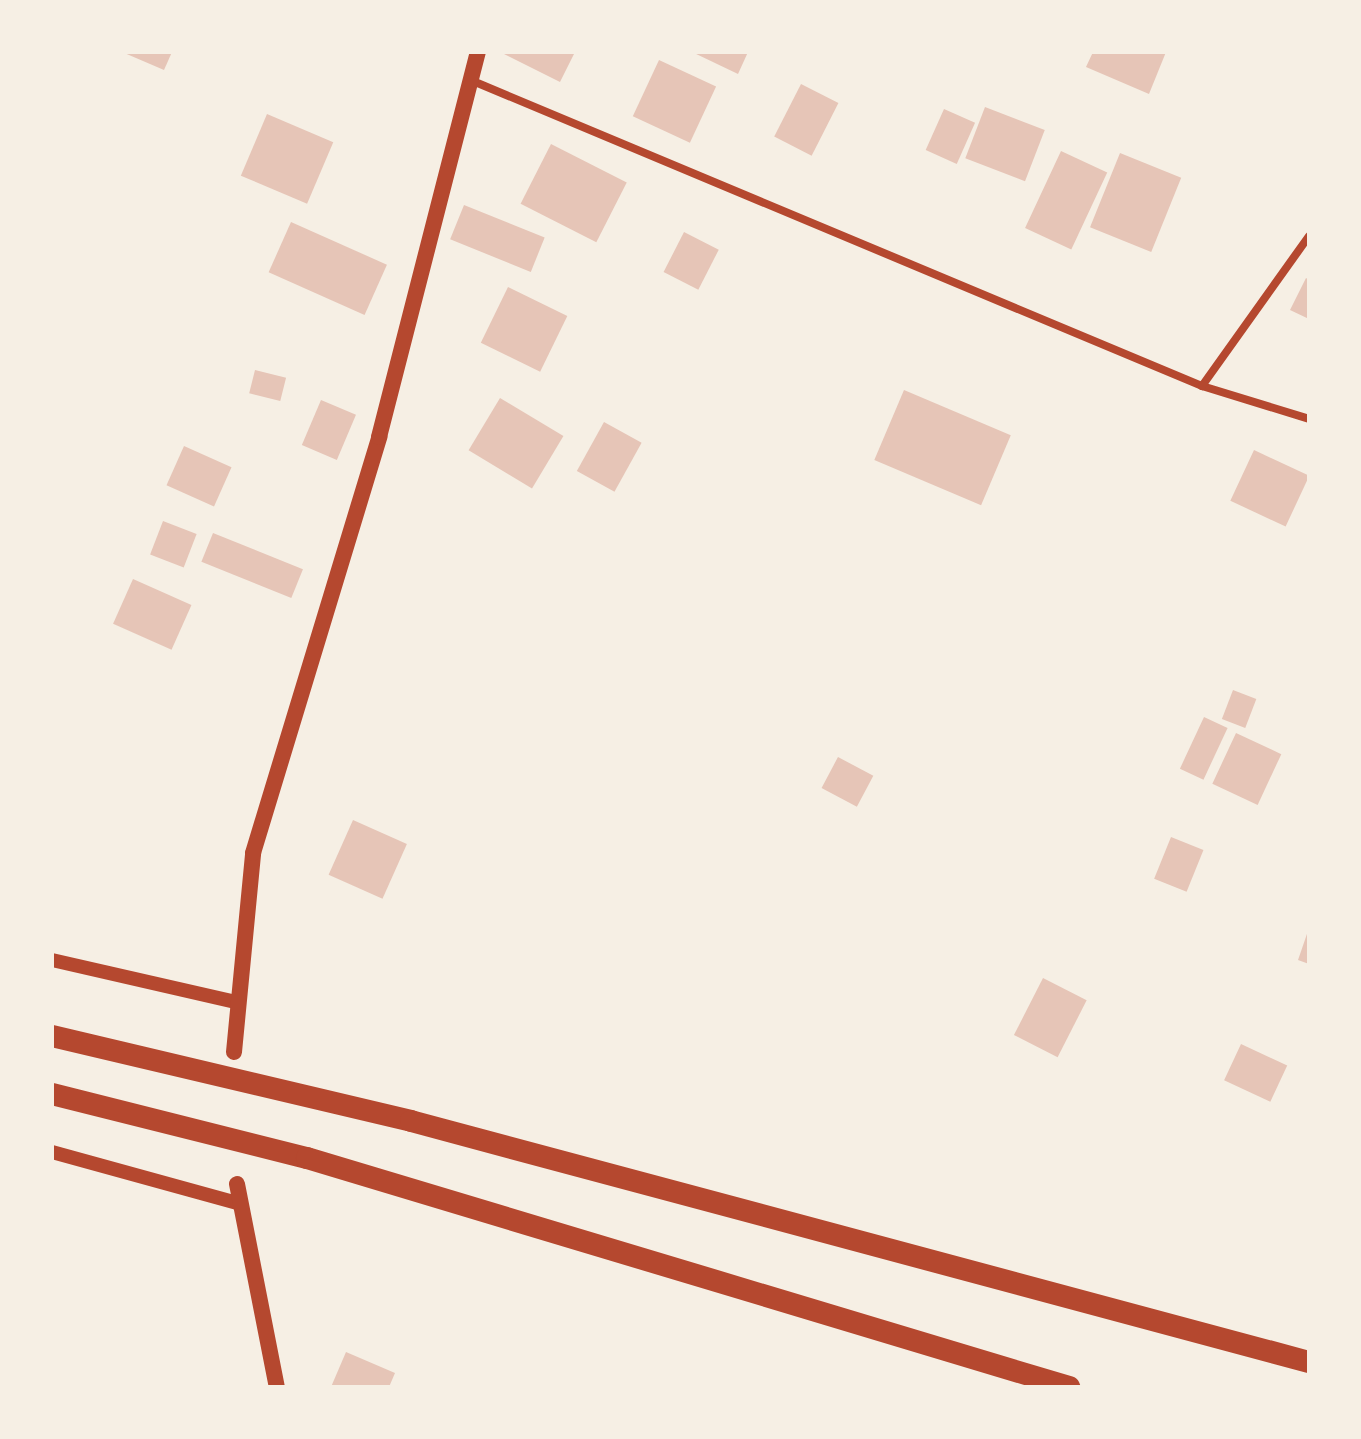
<!DOCTYPE html>
<html>
<head>
<meta charset="utf-8">
<style>
  body { margin:0 }
  #map { position:relative; width:1361px; height:1439px; overflow:hidden; background:#f6efe4; font-family:"Roboto Condensed",sans-serif }
  div>[style] { position:absolute }
  [style*='--x'] { left:calc(var(--x)*1px); top:calc(var(--y)*1px); width:calc(var(--w)*1px); rotate:calc(var(--a)*1deg) }
  .building>* { inset:0; background:#e6c5b7; transform-origin:0 0 }
  .minor>* { height:8px; margin:-4px; padding:0 4px; transform-origin:4px; border-radius:4px; background:#b5482f }
  .tertiary>* { height:14px; margin:-7px; padding:0 7px; transform-origin:7px; border-radius:7px; background:#b5482f }
  .secondary>* { height:16px; margin:-8px; padding:0 8px; transform-origin:8px; border-radius:8px; background:#b5482f }
  .trunk>* { height:22px; margin:-11px; padding:0 11px; transform-origin:11px; border-radius:11px; background:#b5482f }
  span { translate:-50% -50%; white-space:nowrap; text-align:center; line-height:1.15; -webkit-text-stroke:6px #f6efe4; paint-order:stroke }
  .frame { position:absolute; inset:0; border:54px solid #f6efe4; pointer-events:none }
</style>
</head>
<body>
<div id="map">
  <div class="building">
    <div style="clip-path:polygon(122px 52px,172px 52px,164px 70px)"></div>
    <div style="clip-path:polygon(500px 52px,575px 52px,560px 82px)"></div>
    <div style="clip-path:polygon(692px 52px,748px 52px,738px 74px)"></div>
    <div style="clip-path:polygon(1093px 52px,1166px 52px,1149px 94px,1086px 67px)"></div>
    <div style="left:659px;top:60px;width:63px;height:62px;rotate:25deg"></div>
    <div style="left:801px;top:84px;width:42px;height:59px;rotate:27deg"></div>
    <div style="left:985px;top:107px;width:64px;height:55px;rotate:21deg"></div>
    <div style="left:944px;top:109px;width:34px;height:45px;rotate:24deg"></div>
    <div style="left:267px;top:114px;width:72px;height:67px;rotate:23deg"></div>
    <div style="left:551px;top:144px;width:85px;height:67px;rotate:27deg"></div>
    <div style="left:1061px;top:151px;width:51px;height:85px;rotate:25deg"></div>
    <div style="left:1120px;top:153px;width:66px;height:80px;rotate:22deg"></div>
    <div style="left:464px;top:205px;width:87px;height:37px;rotate:22deg"></div>
    <div style="left:291px;top:222px;width:105px;height:55px;rotate:24deg"></div>
    <div style="left:684px;top:232px;width:39px;height:45px;rotate:27deg"></div>
    <div style="clip-path:polygon(1306px 278px,1309px 280px,1309px 319px,1290px 310px)"></div>
    <div style="left:508px;top:287px;width:66px;height:62px;rotate:26deg"></div>
    <div style="left:255px;top:370px;width:32px;height:24px;rotate:14deg"></div>
    <div style="left:904px;top:390px;width:116px;height:76px;rotate:23deg"></div>
    <div style="left:500px;top:398px;width:74px;height:61px;rotate:31deg"></div>
    <div style="left:321px;top:400px;width:38px;height:49px;rotate:23deg"></div>
    <div style="left:604px;top:422px;width:43px;height:56px;rotate:29deg"></div>
    <div style="left:184px;top:446px;width:52px;height:43px;rotate:24deg"></div>
    <div style="left:1254px;top:450px;width:61px;height:56px;rotate:25deg"></div>
    <div style="left:163px;top:521px;width:36px;height:36px;rotate:21deg"></div>
    <div style="left:213px;top:533px;width:97px;height:31px;rotate:22deg"></div>
    <div style="left:133px;top:579px;width:64px;height:49px;rotate:24deg"></div>
    <div style="left:1233px;top:690px;width:25px;height:31px;rotate:21deg"></div>
    <div style="left:1204px;top:717px;width:26px;height:57px;rotate:25deg"></div>
    <div style="left:1236px;top:733px;width:50px;height:56px;rotate:25deg"></div>
    <div style="left:838px;top:757px;width:40px;height:35px;rotate:28deg"></div>
    <div style="left:353px;top:820px;width:59px;height:60px;rotate:24deg"></div>
    <div style="left:1171px;top:837px;width:35px;height:45px;rotate:22deg"></div>
    <div style="clip-path:polygon(1308px 931px,1309px 931px,1309px 964px,1298px 960px)"></div>
    <div style="left:1043px;top:978px;width:49px;height:64px;rotate:27deg"></div>
    <div style="left:1241px;top:1044px;width:51px;height:40px;rotate:25deg"></div>
    <div style="clip-path:polygon(346px 1352px,395px 1373px,389px 1387px,331px 1387px)"></div>
  </div>
  <div class="minor">
    <div style="--x:468;--y:79;--w:796;--a:22.7"></div>
    <div style="--x:1202;--y:386;--w:112;--a:17.1"></div>
    <div style="--x:1202;--y:386;--w:184;--a:-54.5"></div>
  </div>
  <div class="tertiary">
    <div style="--x:52;--y:960;--w:189;--a:12.9"></div>
    <div style="--x:52;--y:1152;--w:192;--a:15.4"></div>
  </div>
  <div class="secondary">
    <div style="--x:234;--y:1052;--w:200;--a:-84.5"></div>
    <div style="--x:253;--y:853;--w:435;--a:-73.1"></div>
    <div style="--x:379;--y:437;--w:398;--a:-75.6"></div>
    <div style="--x:237;--y:1184;--w:207;--a:78.9"></div>
  </div>
  <div class="trunk">
    <div style="--x:52;--y:1036;--w:369;--a:13.3"></div>
    <div style="--x:411;--y:1121;--w:930;--a:15.02"></div>
    <div style="--x:52;--y:1094;--w:263;--a:14.1"></div>
    <div style="--x:307;--y:1158;--w:796;--a:16.73"></div>
  </div>
  <div class="frame"></div>
</div>
</body>
</html>
